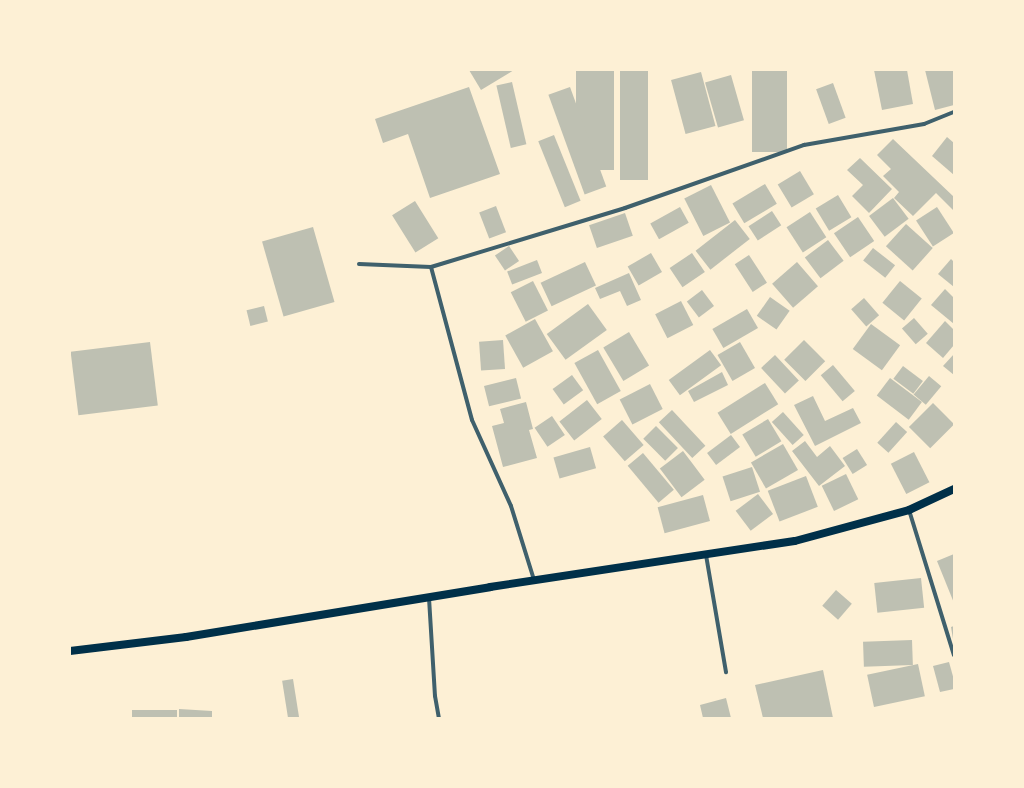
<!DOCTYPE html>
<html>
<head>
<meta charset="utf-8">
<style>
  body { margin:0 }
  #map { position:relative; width:1024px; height:788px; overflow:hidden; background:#fdf0d5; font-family:Merriweather,serif }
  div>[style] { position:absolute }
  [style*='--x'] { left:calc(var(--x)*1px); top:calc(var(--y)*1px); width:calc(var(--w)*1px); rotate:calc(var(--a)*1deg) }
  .building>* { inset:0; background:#bec0b2; transform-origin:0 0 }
  .minor>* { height:4px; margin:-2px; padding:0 2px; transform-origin:2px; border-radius:2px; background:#3f606c }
  .secondary>* { height:8px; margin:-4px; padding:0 4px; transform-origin:4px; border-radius:4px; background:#003049 }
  span { translate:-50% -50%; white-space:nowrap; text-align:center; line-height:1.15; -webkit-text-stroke:4px #fdf0d5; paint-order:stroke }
  .frame { position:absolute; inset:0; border:71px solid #fdf0d5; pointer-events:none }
</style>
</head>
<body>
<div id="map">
  <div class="building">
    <div style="clip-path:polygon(469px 70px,514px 70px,481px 90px)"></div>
    <div style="left:576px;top:70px;width:38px;height:100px"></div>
    <div style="left:620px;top:70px;width:28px;height:110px"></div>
    <div style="left:752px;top:70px;width:35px;height:82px"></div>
    <div style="clip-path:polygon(874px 70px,907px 70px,913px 104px,882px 110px)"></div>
    <div style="clip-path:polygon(925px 70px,954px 70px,954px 105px,935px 110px)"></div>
    <div style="left:701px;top:72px;width:56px;height:31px;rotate:75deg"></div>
    <div style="left:731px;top:75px;width:47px;height:27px;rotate:74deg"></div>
    <div style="left:512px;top:82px;width:64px;height:16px;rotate:77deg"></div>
    <div style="left:833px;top:83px;width:37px;height:18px;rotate:70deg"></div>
    <div style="clip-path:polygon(469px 87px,500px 174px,430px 198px,408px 134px,383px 143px,375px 119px)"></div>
    <div style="left:570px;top:87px;width:106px;height:23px;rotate:70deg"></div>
    <div style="left:554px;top:135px;width:71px;height:17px;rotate:68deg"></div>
    <div style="clip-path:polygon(947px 137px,954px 143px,954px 175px,932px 156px)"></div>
    <div style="clip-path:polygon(893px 139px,954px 197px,954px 211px,936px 193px,913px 216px,894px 198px,899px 192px,883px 176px,891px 169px,877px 155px)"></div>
    <div style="clip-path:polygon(860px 158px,892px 189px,869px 213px,852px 196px,863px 185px,847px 170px)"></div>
    <div style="left:800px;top:171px;width:27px;height:26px;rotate:59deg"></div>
    <div style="left:765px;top:184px;width:23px;height:38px;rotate:59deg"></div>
    <div style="left:711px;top:185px;width:42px;height:30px;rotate:63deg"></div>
    <div style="left:838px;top:195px;width:26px;height:26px;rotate:59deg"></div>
    <div style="left:893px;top:198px;width:26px;height:30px;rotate:53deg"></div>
    <div style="left:415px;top:201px;width:44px;height:27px;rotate:58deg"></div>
    <div style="left:496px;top:206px;width:28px;height:18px;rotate:69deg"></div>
    <div style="left:680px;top:207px;width:18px;height:34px;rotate:61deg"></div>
    <div style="left:937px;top:207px;width:31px;height:25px;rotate:57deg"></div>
    <div style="left:772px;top:211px;width:17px;height:28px;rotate:57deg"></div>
    <div style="left:810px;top:212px;width:30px;height:28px;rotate:57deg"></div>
    <div style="left:625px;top:213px;width:24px;height:38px;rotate:71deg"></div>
    <div style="left:858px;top:217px;width:29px;height:29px;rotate:56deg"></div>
    <div style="left:735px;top:220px;width:24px;height:50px;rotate:52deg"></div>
    <div style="left:906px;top:224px;width:36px;height:30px;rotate:42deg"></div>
    <div style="left:313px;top:227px;width:78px;height:53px;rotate:74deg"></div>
    <div style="left:828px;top:240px;width:26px;height:29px;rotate:53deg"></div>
    <div style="left:509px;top:246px;width:18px;height:17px;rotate:56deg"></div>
    <div style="left:873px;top:248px;width:28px;height:16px;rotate:38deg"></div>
    <div style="left:651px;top:253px;width:22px;height:27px;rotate:60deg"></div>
    <div style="left:692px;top:253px;width:23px;height:27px;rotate:56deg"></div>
    <div style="left:749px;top:255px;width:33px;height:17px;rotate:57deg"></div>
    <div style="clip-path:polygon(951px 259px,954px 262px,954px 287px,938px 274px)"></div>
    <div style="left:537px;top:260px;width:14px;height:32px;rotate:69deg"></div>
    <div style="left:585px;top:262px;width:26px;height:49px;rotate:65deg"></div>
    <div style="left:797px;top:262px;width:32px;height:33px;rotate:49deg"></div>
    <div style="clip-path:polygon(629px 273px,641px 300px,627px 306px,620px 291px,600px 299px,595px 288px)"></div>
    <div style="left:533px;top:281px;width:33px;height:25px;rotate:63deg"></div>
    <div style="left:900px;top:281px;width:28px;height:28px;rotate:39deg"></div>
    <div style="clip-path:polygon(945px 289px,954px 298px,954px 324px,931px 305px)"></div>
    <div style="left:702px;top:290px;width:20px;height:19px;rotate:53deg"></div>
    <div style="left:770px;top:297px;width:24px;height:23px;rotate:35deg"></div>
    <div style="left:864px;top:298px;width:23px;height:17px;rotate:49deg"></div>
    <div style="left:681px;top:301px;width:27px;height:29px;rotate:63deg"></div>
    <div style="left:588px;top:304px;width:32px;height:51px;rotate:54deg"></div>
    <div style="left:264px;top:306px;width:16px;height:18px;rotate:76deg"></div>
    <div style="left:747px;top:309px;width:22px;height:40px;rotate:60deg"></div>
    <div style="left:914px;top:318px;width:21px;height:16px;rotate:49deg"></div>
    <div style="left:535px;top:319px;width:37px;height:34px;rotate:61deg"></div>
    <div style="clip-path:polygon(945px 321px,954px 330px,954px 345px,943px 358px,926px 343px)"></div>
    <div style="left:871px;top:324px;width:36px;height:31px;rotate:36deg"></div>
    <div style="left:629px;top:332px;width:39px;height:30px;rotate:59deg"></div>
    <div style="left:503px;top:340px;width:29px;height:24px;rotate:86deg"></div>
    <div style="left:804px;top:340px;width:30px;height:28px;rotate:45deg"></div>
    <div style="left:150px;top:342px;width:64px;height:80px;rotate:83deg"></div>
    <div style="left:740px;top:342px;width:30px;height:26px;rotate:60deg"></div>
    <div style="left:598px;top:350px;width:47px;height:27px;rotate:61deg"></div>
    <div style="left:710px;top:350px;width:19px;height:51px;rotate:54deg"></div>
    <div style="clip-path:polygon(954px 354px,954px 375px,943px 366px)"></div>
    <div style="left:775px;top:355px;width:35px;height:19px;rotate:47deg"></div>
    <div style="left:833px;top:365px;width:34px;height:16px;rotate:50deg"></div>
    <div style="left:903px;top:366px;width:25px;height:16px;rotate:37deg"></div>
    <div style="clip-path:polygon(722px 372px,728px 385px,694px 402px,688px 391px)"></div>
    <div style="left:572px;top:375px;width:19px;height:24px;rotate:54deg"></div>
    <div style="left:929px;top:376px;width:16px;height:24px;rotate:40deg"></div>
    <div style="left:516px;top:378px;width:21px;height:33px;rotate:76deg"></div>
    <div style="left:890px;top:378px;width:40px;height:22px;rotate:37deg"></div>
    <div style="left:765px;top:383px;width:25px;height:56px;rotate:58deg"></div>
    <div style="left:650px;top:384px;width:28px;height:34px;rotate:63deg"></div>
    <div style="clip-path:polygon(813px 396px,825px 421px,853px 408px,861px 423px,815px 446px,794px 405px)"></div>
    <div style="left:587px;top:400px;width:24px;height:35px;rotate:52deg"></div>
    <div style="clip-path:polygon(526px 402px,533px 429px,529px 430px,537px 458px,503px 467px,492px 426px,504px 423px,500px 409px)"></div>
    <div style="left:933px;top:403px;width:30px;height:34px;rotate:45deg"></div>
    <div style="left:672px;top:410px;width:49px;height:18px;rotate:47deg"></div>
    <div style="left:783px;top:412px;width:31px;height:15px;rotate:48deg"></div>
    <div style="left:552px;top:416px;width:23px;height:21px;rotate:56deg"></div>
    <div style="left:768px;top:419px;width:26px;height:30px;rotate:59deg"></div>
    <div style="left:622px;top:420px;width:33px;height:25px;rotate:49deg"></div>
    <div style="left:896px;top:422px;width:15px;height:28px;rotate:42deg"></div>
    <div style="left:656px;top:426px;width:31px;height:18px;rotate:45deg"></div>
    <div style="left:731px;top:435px;width:15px;height:30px;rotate:53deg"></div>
    <div style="clip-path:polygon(805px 441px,817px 457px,830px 446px,845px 466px,819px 486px,792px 451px)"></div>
    <div style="left:783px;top:444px;width:30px;height:37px;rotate:60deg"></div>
    <div style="left:590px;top:447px;width:22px;height:38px;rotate:74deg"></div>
    <div style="left:857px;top:449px;width:19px;height:17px;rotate:58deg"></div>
    <div style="left:683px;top:451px;width:36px;height:29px;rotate:53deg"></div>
    <div style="left:914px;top:452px;width:34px;height:26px;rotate:63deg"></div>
    <div style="left:643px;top:453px;width:48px;height:20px;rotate:50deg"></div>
    <div style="left:752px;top:467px;width:26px;height:31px;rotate:72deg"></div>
    <div style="left:846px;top:474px;width:28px;height:27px;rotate:64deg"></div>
    <div style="left:806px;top:476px;width:33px;height:41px;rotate:69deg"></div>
    <div style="left:758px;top:494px;width:25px;height:28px;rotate:53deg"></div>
    <div style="left:703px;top:495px;width:27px;height:47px;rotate:75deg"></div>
    <div style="clip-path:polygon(954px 554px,954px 603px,937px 561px)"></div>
    <div style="left:921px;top:578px;width:30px;height:47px;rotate:84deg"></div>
    <div style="left:836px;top:590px;width:21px;height:21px;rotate:41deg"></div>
    <div style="clip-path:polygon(954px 626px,954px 639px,953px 639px,951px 627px)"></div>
    <div style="left:912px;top:640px;width:25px;height:49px;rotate:88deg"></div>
    <div style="clip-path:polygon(949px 662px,954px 680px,954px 689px,940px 692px,933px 666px)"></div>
    <div style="left:918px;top:664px;width:33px;height:52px;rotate:78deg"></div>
    <div style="clip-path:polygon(823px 670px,833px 718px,763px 718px,755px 685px)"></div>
    <div style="left:293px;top:679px;width:39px;height:11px;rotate:81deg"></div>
    <div style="clip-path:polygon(726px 698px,731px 718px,703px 718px,700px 705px)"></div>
    <div style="clip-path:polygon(179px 709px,212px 711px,212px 718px,179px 718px)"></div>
    <div style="left:132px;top:710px;width:45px;height:8px"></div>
  </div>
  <div class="minor">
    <div style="--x:359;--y:264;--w:72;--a:2.4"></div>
    <div style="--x:431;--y:267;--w:203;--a:-16.9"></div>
    <div style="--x:625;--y:208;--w:190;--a:-19.4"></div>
    <div style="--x:804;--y:145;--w:122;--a:-9.9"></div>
    <div style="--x:924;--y:124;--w:32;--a:-22"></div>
    <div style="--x:431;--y:267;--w:158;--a:75"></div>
    <div style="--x:472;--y:420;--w:94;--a:65.6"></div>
    <div style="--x:511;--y:506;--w:77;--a:72.7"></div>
    <div style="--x:909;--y:510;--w:152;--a:72.8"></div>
    <div style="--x:706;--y:555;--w:119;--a:80.3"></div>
    <div style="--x:429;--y:598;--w:98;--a:86.5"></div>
    <div style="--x:435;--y:696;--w:22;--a:80"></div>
  </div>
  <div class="secondary">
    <div style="--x:70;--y:651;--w:117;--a:-6.9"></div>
    <div style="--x:186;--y:637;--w:308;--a:-9.3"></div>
    <div style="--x:490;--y:587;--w:308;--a:-8.6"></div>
    <div style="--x:795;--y:541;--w:118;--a:-15.2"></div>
    <div style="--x:909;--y:510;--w:50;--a:-25"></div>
  </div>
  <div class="frame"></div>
</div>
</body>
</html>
